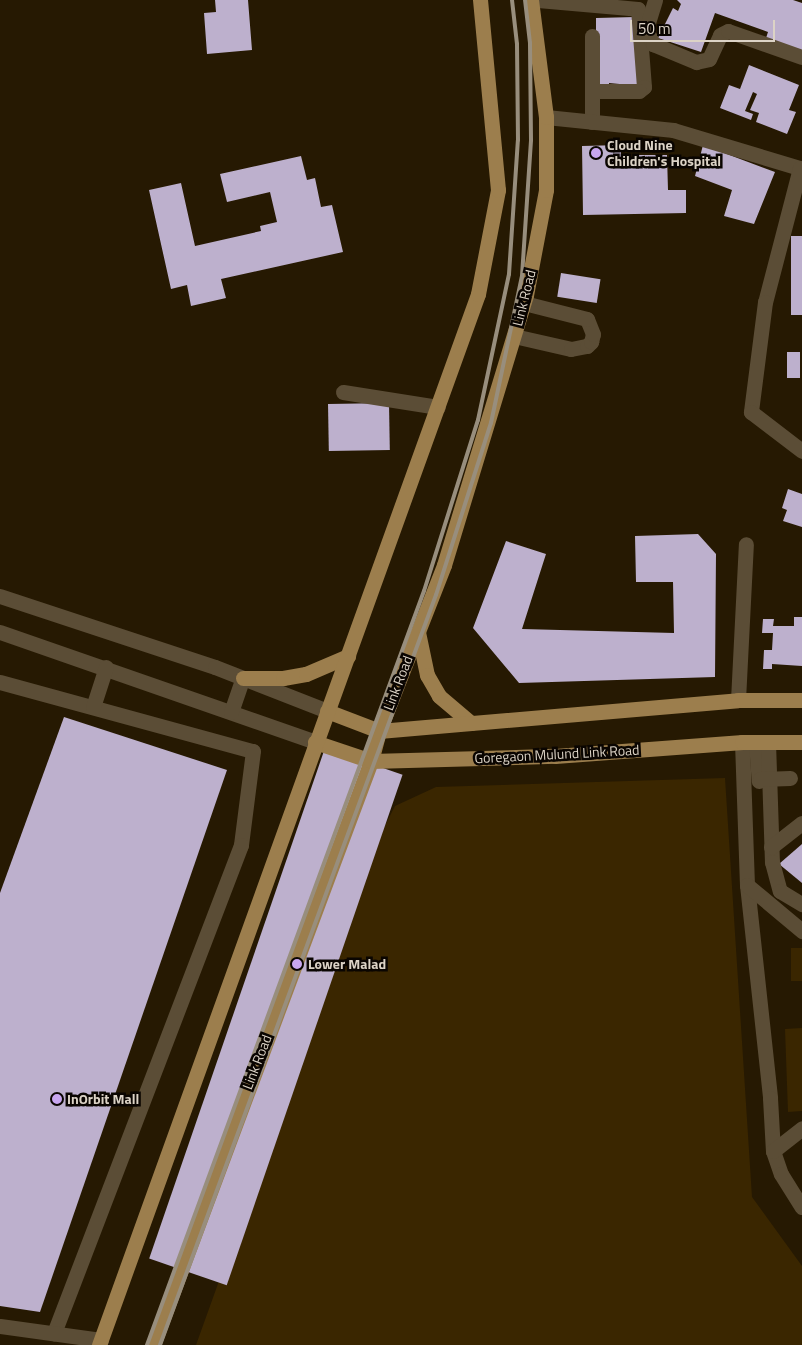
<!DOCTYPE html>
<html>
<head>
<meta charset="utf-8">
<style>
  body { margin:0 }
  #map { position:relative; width:802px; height:1345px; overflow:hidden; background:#261902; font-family:"Titillium Web",sans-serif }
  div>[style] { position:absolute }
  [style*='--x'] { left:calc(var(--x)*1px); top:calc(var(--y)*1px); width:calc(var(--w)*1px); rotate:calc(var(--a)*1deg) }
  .green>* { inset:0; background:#3a2600; transform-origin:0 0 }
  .building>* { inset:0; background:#bdb0cd; transform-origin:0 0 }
  .minor>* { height:15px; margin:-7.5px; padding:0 7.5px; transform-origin:7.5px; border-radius:7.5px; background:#5b4d36 }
  .major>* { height:15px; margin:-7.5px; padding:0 7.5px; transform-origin:7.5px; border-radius:7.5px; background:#9c7e4d }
  .rail>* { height:4px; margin:-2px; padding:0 2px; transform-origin:2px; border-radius:2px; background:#988e7d }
  .dots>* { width:14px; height:14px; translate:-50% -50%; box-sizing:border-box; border:2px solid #0a0501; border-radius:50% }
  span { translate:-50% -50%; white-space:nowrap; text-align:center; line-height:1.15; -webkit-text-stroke:5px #0a0501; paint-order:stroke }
  .poi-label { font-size:14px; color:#dcd3c6; font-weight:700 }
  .left { translate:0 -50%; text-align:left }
  .street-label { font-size:14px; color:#dcd3c6 }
  .scale { position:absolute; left:630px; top:20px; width:145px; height:22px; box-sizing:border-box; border:2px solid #dcd3c6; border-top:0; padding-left:6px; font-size:15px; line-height:18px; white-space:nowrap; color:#dcd3c6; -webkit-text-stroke:4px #0a0501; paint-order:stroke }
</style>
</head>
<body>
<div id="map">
  <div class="green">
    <div style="clip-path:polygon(725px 778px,752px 1197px,802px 1266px,802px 1345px,196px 1345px,377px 841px,395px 806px,436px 787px)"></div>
    <div style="left:791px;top:948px;width:11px;height:33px"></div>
    <div style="clip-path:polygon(802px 1028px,802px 1111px,788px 1112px,785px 1029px)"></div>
  </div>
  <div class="building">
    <div style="clip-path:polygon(215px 0,248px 0,252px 50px,207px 54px,204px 13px,216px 12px)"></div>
    <div style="clip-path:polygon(677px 0,793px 0,802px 3px,802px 54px,766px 38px,768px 32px,715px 13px,701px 52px,658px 38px,673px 8px,678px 11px,681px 4px)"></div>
    <div style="clip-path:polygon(635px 17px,641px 86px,609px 83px,609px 86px,596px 86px,596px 18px)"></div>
    <div style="clip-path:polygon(749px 65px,799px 85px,789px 110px,796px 112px,787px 134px,756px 122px,759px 113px,750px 110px,757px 94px,753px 92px,745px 111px,753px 114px,751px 120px,720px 108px,729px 85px,740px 89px)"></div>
    <div style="clip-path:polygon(621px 145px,621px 165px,634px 165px,634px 155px,667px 155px,668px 190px,686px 190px,686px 213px,583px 215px,582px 146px)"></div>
    <div style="clip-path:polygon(703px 145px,775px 172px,754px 224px,724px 216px,732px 190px,695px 176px)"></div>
    <div style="clip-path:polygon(301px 156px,307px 180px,315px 178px,321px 207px,332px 205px,343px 252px,221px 279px,226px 298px,191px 306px,187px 285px,171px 289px,149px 190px,181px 183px,195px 246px,261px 231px,260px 226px,277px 222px,270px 192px,227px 202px,220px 174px)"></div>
    <div style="left:791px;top:236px;width:11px;height:79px"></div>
    <div style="left:561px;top:273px;width:40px;height:24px;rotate:9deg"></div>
    <div style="left:787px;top:352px;width:13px;height:26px"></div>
    <div style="left:389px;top:403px;width:47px;height:61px;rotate:89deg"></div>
    <div style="clip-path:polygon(788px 489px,802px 494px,802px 527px,783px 521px,787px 510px,782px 508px)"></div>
    <div style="clip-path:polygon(698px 534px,716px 554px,715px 677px,519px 683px,473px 628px,506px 541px,546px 554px,522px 629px,674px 633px,673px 582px,636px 582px,635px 536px)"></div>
    <div style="clip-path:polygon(794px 617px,802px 617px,802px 666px,772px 664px,772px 669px,763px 669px,764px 650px,772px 650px,773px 633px,762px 633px,763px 619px,774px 619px,773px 626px,794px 626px)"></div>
    <div style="clip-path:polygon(64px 717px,227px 770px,40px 1312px,0 1306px,0 893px)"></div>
    <div style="left:325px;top:748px;width:82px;height:540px;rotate:19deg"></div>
    <div style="clip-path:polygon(802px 844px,802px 883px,779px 864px)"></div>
  </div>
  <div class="minor">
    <div style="--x:538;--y:0;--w:100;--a:5.1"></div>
    <div style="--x:638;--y:9;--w:78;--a:85.6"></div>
    <div style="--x:644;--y:87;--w:6;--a:141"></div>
    <div style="--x:639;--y:91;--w:46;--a:180"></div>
    <div style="--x:655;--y:0;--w:31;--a:107"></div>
    <div style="--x:646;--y:30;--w:16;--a:63"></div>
    <div style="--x:653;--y:44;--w:47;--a:22.7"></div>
    <div style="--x:696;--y:62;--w:13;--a:-13"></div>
    <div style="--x:709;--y:59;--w:26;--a:-65"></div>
    <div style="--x:720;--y:35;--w:9;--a:-27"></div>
    <div style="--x:728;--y:31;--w:78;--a:19.4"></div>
    <div style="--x:592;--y:36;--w:86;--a:90"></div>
    <div style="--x:546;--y:117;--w:128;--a:5.8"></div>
    <div style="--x:673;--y:130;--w:133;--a:16.7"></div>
    <div style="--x:800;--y:168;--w:138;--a:104.6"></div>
    <div style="--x:765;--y:302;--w:111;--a:97.3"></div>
    <div style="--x:751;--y:412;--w:64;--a:37.4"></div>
    <div style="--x:514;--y:336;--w:58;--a:12.8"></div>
    <div style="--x:571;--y:349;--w:16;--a:-11"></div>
    <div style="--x:587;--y:346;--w:6;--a:-45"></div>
    <div style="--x:591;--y:342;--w:8;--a:-76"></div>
    <div style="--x:593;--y:334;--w:16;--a:-112"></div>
    <div style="--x:587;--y:319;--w:65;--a:-165.7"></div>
    <div style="--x:343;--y:392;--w:96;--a:9"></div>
    <div style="--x:0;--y:596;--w:226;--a:18.3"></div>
    <div style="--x:215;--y:667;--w:120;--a:21.4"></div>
    <div style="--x:0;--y:632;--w:334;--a:19.2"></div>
    <div style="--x:0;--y:682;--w:262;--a:15.3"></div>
    <div style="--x:253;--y:751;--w:95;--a:97.3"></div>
    <div style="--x:241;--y:845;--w:523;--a:110.97"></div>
    <div style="--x:738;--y:700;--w:156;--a:-87.1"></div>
    <div style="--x:93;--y:707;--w:42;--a:-72"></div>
    <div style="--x:231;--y:712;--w:36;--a:-71"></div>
    <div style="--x:742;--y:742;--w:143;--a:88"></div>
    <div style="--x:747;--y:885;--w:214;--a:83.8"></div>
    <div style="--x:770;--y:1098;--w:53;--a:86.8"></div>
    <div style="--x:773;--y:1151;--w:24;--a:71"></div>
    <div style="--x:781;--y:1174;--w:39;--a:58"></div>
    <div style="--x:756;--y:742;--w:39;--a:86"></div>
    <div style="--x:768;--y:742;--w:120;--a:88.1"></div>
    <div style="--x:772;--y:862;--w:30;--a:75"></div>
    <div style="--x:780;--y:891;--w:26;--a:31"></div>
    <div style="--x:760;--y:779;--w:30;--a:-2"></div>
    <div style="--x:771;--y:847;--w:39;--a:-38"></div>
    <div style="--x:747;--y:885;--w:72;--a:39.9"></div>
    <div style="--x:773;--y:1151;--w:37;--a:-38"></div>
    <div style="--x:0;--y:1326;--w:102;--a:7.9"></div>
  </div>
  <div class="major">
    <div style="--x:418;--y:632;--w:44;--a:78.2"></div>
    <div style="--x:427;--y:675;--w:24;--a:60"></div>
    <div style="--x:439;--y:696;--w:42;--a:40.2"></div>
    <div style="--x:243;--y:678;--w:40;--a:0"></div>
    <div style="--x:283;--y:678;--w:23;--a:-10"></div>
    <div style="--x:306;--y:674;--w:46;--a:-23.2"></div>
    <div style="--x:327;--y:711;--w:56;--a:21"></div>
    <div style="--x:379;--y:731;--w:360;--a:-4.9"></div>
    <div style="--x:738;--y:700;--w:64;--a:0"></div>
    <div style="--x:315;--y:742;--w:59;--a:18.7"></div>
    <div style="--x:371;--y:761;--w:184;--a:-1.6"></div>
    <div style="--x:555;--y:756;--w:188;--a:-4.3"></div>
    <div style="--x:742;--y:742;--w:60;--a:0"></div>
    <div style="--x:99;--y:1345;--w:1117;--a:-70.17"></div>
    <div style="--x:478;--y:294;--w:106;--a:-79.1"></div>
    <div style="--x:498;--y:190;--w:191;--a:-95.4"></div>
    <div style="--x:153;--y:1345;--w:623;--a:-69.53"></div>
    <div style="--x:371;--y:761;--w:31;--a:-75"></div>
    <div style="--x:379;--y:731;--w:178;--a:-68.6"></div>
    <div style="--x:444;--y:565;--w:282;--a:-73.1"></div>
    <div style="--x:526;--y:295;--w:107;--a:-79.2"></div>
    <div style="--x:546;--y:190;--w:73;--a:-90"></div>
    <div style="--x:546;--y:117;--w:118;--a:-97.3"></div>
  </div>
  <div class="rail">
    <div style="--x:147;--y:1345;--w:803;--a:-69.83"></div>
    <div style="--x:424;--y:591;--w:179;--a:-72.5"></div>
    <div style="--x:478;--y:420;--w:149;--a:-78"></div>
    <div style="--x:509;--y:274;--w:134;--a:-86.2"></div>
    <div style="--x:518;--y:140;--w:96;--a:-90.6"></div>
    <div style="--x:517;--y:44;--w:44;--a:-96.5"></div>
    <div style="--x:160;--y:1345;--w:799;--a:-69.8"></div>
    <div style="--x:436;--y:595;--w:181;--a:-72.3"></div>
    <div style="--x:491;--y:423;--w:150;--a:-78.1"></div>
    <div style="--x:522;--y:276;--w:136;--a:-86.2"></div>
    <div style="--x:531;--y:140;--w:97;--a:-90.6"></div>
    <div style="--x:530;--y:43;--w:43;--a:-96.6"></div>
  </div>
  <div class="dots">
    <div style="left:596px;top:153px;background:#c8a6ef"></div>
    <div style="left:297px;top:964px;background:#c8a6ef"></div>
    <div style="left:57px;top:1099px;background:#c8a6ef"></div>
  </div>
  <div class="poi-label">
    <span class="left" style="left:607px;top:153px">Cloud Nine<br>Children's Hospital</span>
    <span class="left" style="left:308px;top:964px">Lower Malad</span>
    <span class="left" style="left:67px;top:1099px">InOrbit Mall</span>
  </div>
  <div class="street-label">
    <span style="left:524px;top:298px;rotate:-76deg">Link Road</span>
    <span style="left:398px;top:683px;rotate:-69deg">Link Road</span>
    <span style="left:557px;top:754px;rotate:-3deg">Goregaon Mulund Link Road</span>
    <span style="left:257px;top:1062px;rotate:-69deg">Link Road</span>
  </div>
  <div class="scale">50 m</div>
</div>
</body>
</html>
